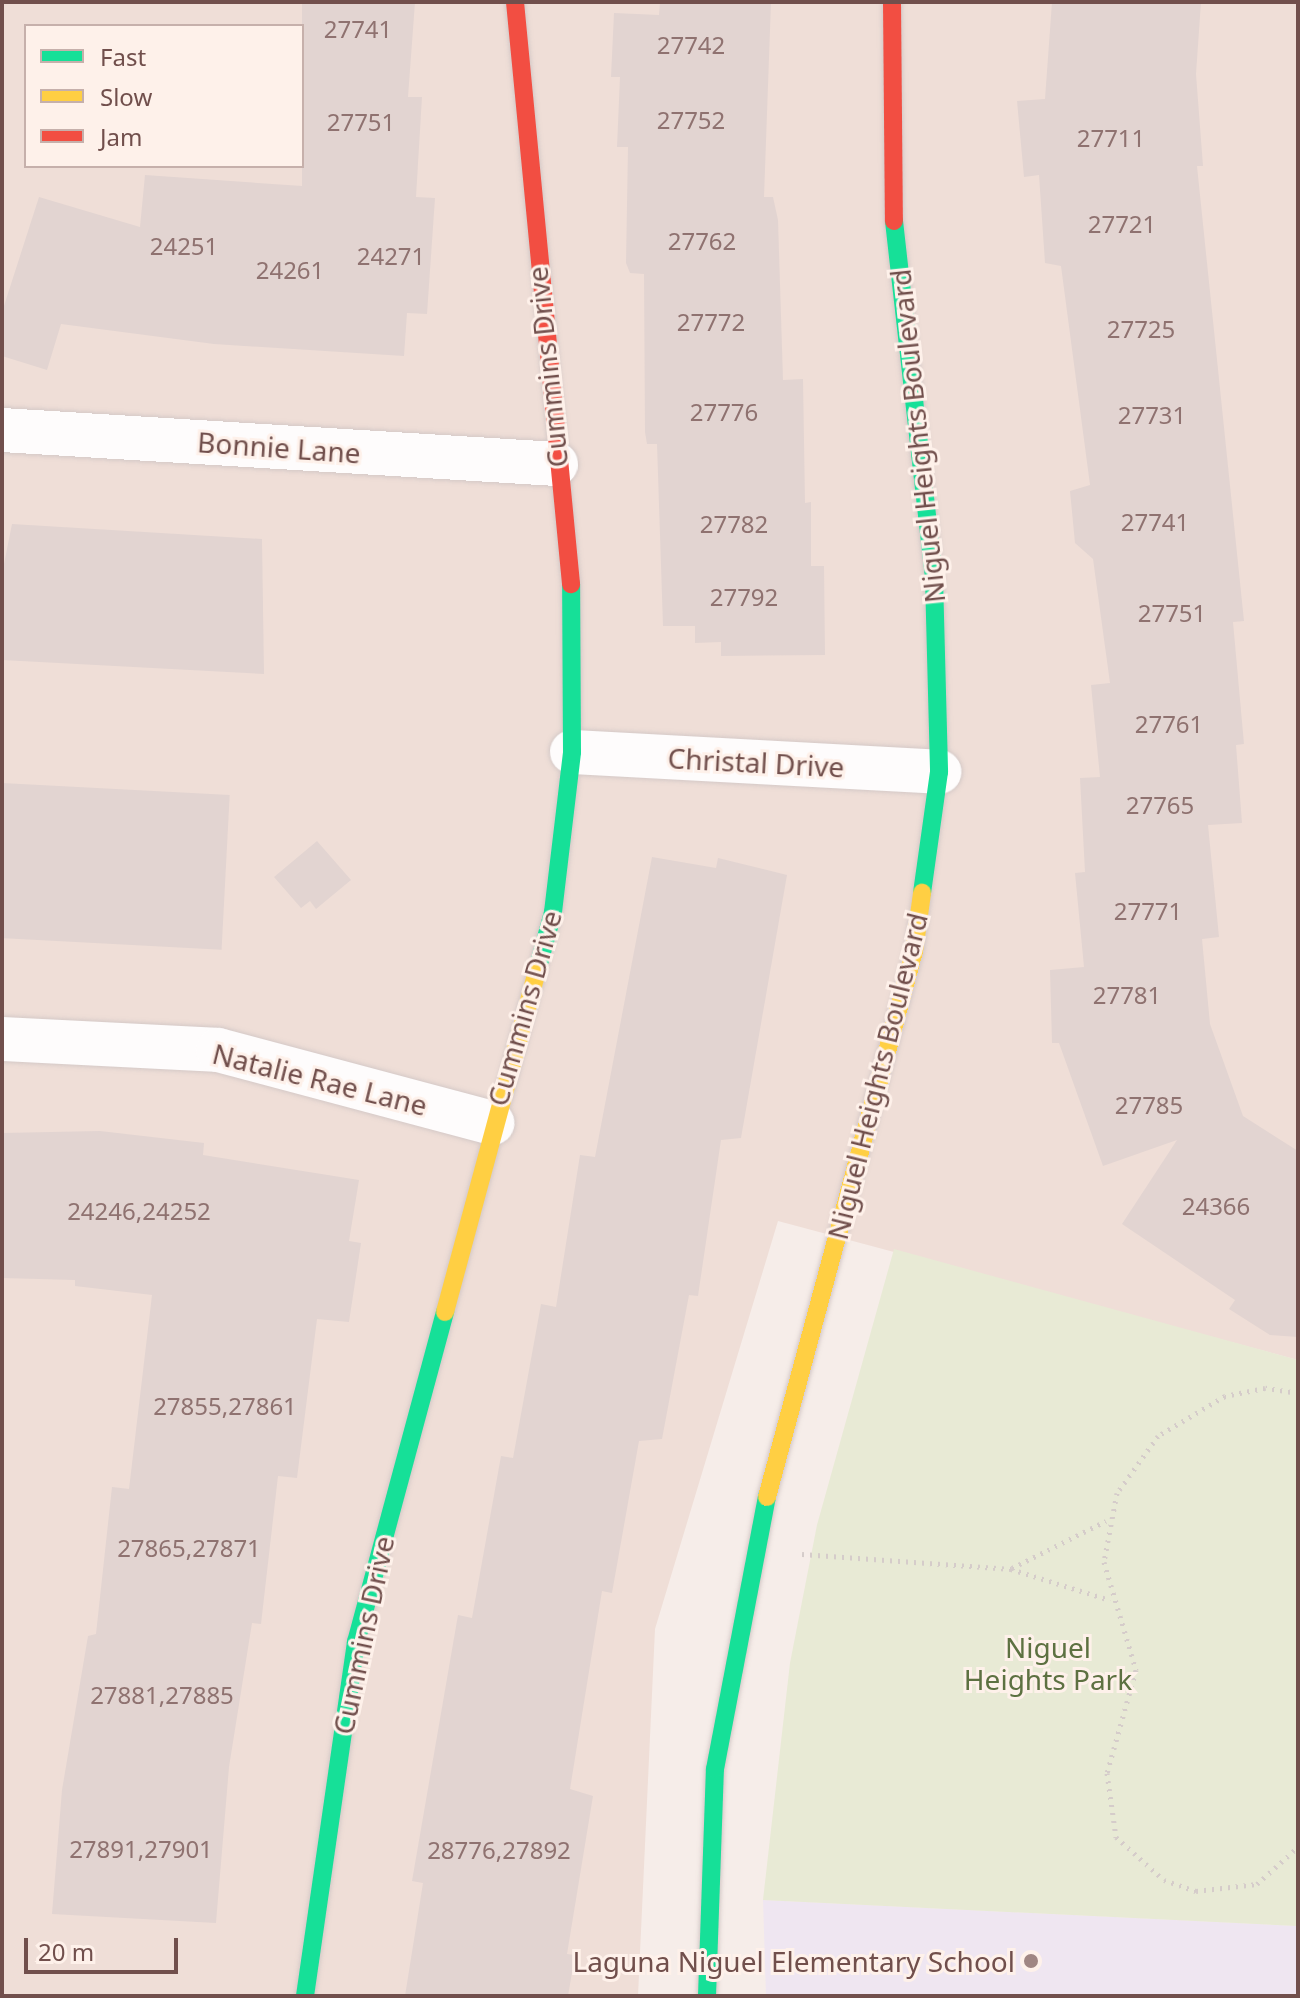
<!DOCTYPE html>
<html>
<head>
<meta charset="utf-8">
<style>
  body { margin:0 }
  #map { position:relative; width:1300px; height:1998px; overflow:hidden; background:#f6ede9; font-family:"Noto Sans",sans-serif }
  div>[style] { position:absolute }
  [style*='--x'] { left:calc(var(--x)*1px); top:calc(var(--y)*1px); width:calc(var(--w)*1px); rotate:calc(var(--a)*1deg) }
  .residential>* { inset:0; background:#efded7 }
  .education>* { inset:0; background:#efe6f1 }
  .green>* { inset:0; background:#e8ead5 }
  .building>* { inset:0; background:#e2d4d1; transform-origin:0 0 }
  .path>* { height:5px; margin-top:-2.5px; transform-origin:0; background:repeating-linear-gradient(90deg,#d5ccca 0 2px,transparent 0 8px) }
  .roads { filter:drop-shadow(0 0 2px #d4c9c7) drop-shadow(0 0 2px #d4c9c7) }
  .street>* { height:44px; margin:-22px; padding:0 22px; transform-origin:22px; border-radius:22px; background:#fefcfc }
  .fast>* { height:18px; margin:-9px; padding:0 9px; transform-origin:9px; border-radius:9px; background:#16e098 }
  .slow>* { height:18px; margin:-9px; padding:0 9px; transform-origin:9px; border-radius:9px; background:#ffcf43 }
  .jam>* { height:18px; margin:-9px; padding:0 9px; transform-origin:9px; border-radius:9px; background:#f24e42 }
  .dots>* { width:22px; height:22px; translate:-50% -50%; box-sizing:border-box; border:4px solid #fef1ea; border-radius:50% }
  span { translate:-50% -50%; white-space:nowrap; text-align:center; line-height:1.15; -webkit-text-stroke:6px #fef1ea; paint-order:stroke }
  .number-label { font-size:24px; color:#8f7270 }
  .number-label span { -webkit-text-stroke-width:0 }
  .street-label { font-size:28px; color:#714f4c }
  .park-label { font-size:28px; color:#5d7141 }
  .poi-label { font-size:28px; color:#714f4c }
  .right { translate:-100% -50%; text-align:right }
  .frame { position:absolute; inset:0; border:4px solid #714f4c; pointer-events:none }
  .legend { position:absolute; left:24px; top:24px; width:280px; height:144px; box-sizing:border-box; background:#fef1ea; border:2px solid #c6b0ab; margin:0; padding:10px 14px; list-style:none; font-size:24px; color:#714f4c }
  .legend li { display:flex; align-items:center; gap:16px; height:40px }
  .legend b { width:40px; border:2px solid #c6b0ab }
  .scale { position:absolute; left:24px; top:1938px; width:154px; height:36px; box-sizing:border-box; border:4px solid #714f4c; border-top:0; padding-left:10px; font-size:24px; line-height:28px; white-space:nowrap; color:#714f4c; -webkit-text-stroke:6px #fef1ea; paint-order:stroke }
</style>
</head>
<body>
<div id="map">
  <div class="residential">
    <div style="clip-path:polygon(evenodd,2px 2px,1298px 2px,1298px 1360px,778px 1221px,655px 1629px,638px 1996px,2px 1996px,2px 2px,26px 26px,302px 26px,302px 166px,26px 166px,26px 26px)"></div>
  </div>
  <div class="education">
    <div style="clip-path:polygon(763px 1900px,1298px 1926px,1298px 1996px,766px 1996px)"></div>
  </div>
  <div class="green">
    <div style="clip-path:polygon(894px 1249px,1298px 1360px,1298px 1926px,763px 1900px,790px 1663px,817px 1525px)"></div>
  </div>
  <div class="building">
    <div style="clip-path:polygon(302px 2px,415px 2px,408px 97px,422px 97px,416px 197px,435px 198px,427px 314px,407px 313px,404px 356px,214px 344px,61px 324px,47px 370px,2px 356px,2px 312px,39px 197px,140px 227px,145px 175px,302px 186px)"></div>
    <div style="clip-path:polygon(660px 2px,771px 2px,764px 197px,773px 197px,778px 220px,783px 380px,803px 379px,805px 503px,811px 502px,811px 566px,824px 566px,825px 655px,721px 656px,721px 642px,695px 643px,695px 626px,663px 626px,657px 444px,647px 444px,645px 432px,644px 274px,630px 273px,626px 263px,628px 147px,617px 147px,620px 77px,611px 77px,614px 13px,659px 15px)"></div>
    <div style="clip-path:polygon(1052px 2px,1201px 2px,1196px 74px,1203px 166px,1197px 166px,1244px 621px,1233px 622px,1244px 744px,1236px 745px,1242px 823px,1208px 825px,1219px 937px,1202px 939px,1210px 1024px,1243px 1116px,1298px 1151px,1298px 1337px,1270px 1335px,1229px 1309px,1235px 1300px,1122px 1224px,1177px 1140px,1103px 1166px,1059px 1043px,1052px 1043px,1050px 970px,1084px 967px,1075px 873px,1085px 872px,1080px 778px,1100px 777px,1091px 685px,1110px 683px,1093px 559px,1075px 543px,1070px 491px,1090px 485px,1061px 266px,1045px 263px,1039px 175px,1024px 177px,1017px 101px,1045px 99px)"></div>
    <div style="clip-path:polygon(12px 524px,262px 539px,264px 674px,2px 660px,2px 574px)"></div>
    <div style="left:2px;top:783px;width:228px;height:155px;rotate:3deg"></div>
    <div style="clip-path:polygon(317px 841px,351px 880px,316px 909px,310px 901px,301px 908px,274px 877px)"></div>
    <div style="clip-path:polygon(652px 857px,716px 868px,718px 858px,787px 875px,741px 1138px,721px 1140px,698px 1296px,689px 1295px,662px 1439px,639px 1441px,612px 1593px,602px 1591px,570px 1789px,593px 1796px,567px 1954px,575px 1955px,568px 1996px,405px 1996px,423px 1883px,412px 1881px,458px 1615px,472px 1618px,501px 1456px,513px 1458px,541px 1304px,556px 1307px,580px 1155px,595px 1157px)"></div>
    <div style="clip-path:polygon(100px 1131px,204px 1143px,203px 1155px,359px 1180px,349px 1241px,361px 1243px,349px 1322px,317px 1319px,297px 1478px,278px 1476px,261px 1624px,252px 1623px,229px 1767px,216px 1923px,52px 1914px,62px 1790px,88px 1636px,96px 1634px,112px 1487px,129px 1489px,152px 1295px,75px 1286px,75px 1280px,2px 1278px,2px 1133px)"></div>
  </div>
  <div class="path">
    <div style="--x:1298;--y:1393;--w:33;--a:-171"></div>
    <div style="--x:1265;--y:1388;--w:41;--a:168.7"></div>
    <div style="--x:1225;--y:1396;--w:78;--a:149.2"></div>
    <div style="--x:1158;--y:1436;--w:70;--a:125.7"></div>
    <div style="--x:1117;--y:1493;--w:70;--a:100.7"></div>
    <div style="--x:1104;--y:1562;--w:113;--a:73.5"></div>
    <div style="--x:1136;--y:1670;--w:107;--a:105.7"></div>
    <div style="--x:1107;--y:1773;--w:65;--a:82"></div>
    <div style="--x:1116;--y:1837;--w:64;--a:41.9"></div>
    <div style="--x:1164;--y:1880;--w:34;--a:19"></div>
    <div style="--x:1196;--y:1891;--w:61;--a:-6.5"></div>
    <div style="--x:1257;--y:1884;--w:55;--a:-42.1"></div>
    <div style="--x:802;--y:1554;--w:210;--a:4.1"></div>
    <div style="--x:1011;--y:1569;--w:104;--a:17.4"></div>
    <div style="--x:1012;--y:1568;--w:105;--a:-26.6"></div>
  </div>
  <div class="roads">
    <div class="street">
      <div style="--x:2;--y:430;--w:555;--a:3.51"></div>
      <div style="--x:572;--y:752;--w:368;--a:3.1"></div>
      <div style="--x:2;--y:1039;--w:216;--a:2.9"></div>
      <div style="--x:218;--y:1050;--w:284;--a:14.9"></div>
    </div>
    <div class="fast">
      <div style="--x:894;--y:221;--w:359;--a:83.6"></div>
      <div style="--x:934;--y:578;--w:194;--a:88.5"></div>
      <div style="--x:939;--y:772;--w:122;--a:98"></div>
      <div style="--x:538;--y:967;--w:57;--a:-74.7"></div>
      <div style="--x:553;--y:912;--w:161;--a:-83.2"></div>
      <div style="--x:572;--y:752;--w:168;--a:-90.3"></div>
      <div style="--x:305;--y:1996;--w:358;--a:-81.8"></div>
      <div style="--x:356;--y:1642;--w:342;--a:-74.9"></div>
      <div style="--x:707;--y:1996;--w:227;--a:-88"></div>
      <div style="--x:715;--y:1769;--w:277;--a:-79.2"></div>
    </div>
    <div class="slow">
      <div style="--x:445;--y:1312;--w:357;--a:-74.9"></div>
      <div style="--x:767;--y:1497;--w:565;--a:-74.93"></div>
      <div style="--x:914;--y:951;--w:59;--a:-82.1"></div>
    </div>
    <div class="jam">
      <div style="--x:515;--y:2;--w:585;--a:84.5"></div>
      <div style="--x:892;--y:2;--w:219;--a:89.5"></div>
    </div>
  </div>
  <div class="dots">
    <div style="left:1031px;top:1961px;background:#a08683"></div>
  </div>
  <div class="number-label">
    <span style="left:358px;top:29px">27741</span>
    <span style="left:691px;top:45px">27742</span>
    <span style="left:691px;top:120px">27752</span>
    <span style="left:361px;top:122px">27751</span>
    <span style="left:1111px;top:138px">27711</span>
    <span style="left:1122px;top:224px">27721</span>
    <span style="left:702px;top:241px">27762</span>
    <span style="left:184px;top:246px">24251</span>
    <span style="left:391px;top:256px">24271</span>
    <span style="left:290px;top:270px">24261</span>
    <span style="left:711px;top:322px">27772</span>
    <span style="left:1141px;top:329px">27725</span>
    <span style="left:724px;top:412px">27776</span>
    <span style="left:1152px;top:415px">27731</span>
    <span style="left:1155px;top:522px">27741</span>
    <span style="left:734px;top:524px">27782</span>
    <span style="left:744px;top:597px">27792</span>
    <span style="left:1172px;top:613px">27751</span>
    <span style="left:1169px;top:724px">27761</span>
    <span style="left:1160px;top:805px">27765</span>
    <span style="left:1148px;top:911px">27771</span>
    <span style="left:1127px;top:995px">27781</span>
    <span style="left:1149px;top:1105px">27785</span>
    <span style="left:1216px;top:1206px">24366</span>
    <span style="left:139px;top:1211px">24246,24252</span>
    <span style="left:225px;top:1406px">27855,27861</span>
    <span style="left:189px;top:1548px">27865,27871</span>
    <span style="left:162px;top:1695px">27881,27885</span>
    <span style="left:141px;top:1849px">27891,27901</span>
    <span style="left:499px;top:1850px">28776,27892</span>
  </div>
  <div class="street-label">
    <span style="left:547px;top:367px;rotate:-96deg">Cummins Drive</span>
    <span style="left:917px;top:436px;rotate:-96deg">Niguel Heights Boulevard</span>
    <span style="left:279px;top:447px;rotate:4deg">Bonnie Lane</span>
    <span style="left:756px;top:762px;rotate:3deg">Christal Drive</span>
    <span style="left:524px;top:1008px;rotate:-74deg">Cummins Drive</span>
    <span style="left:877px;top:1076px;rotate:-76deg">Niguel Heights Boulevard</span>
    <span style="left:320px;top:1079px;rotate:14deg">Natalie Rae Lane</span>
    <span style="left:363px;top:1635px;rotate:-78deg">Cummins Drive</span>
  </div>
  <div class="park-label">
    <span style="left:1048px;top:1663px">Niguel<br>Heights Park</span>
  </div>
  <div class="poi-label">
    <span class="right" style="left:1015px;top:1961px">Laguna Niguel Elementary School</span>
  </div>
  <div class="frame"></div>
  <ul class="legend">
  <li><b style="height:10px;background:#16e098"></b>Fast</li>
  <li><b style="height:10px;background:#ffcf43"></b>Slow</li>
  <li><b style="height:10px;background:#f24e42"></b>Jam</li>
  </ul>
  <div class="scale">20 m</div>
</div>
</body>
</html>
